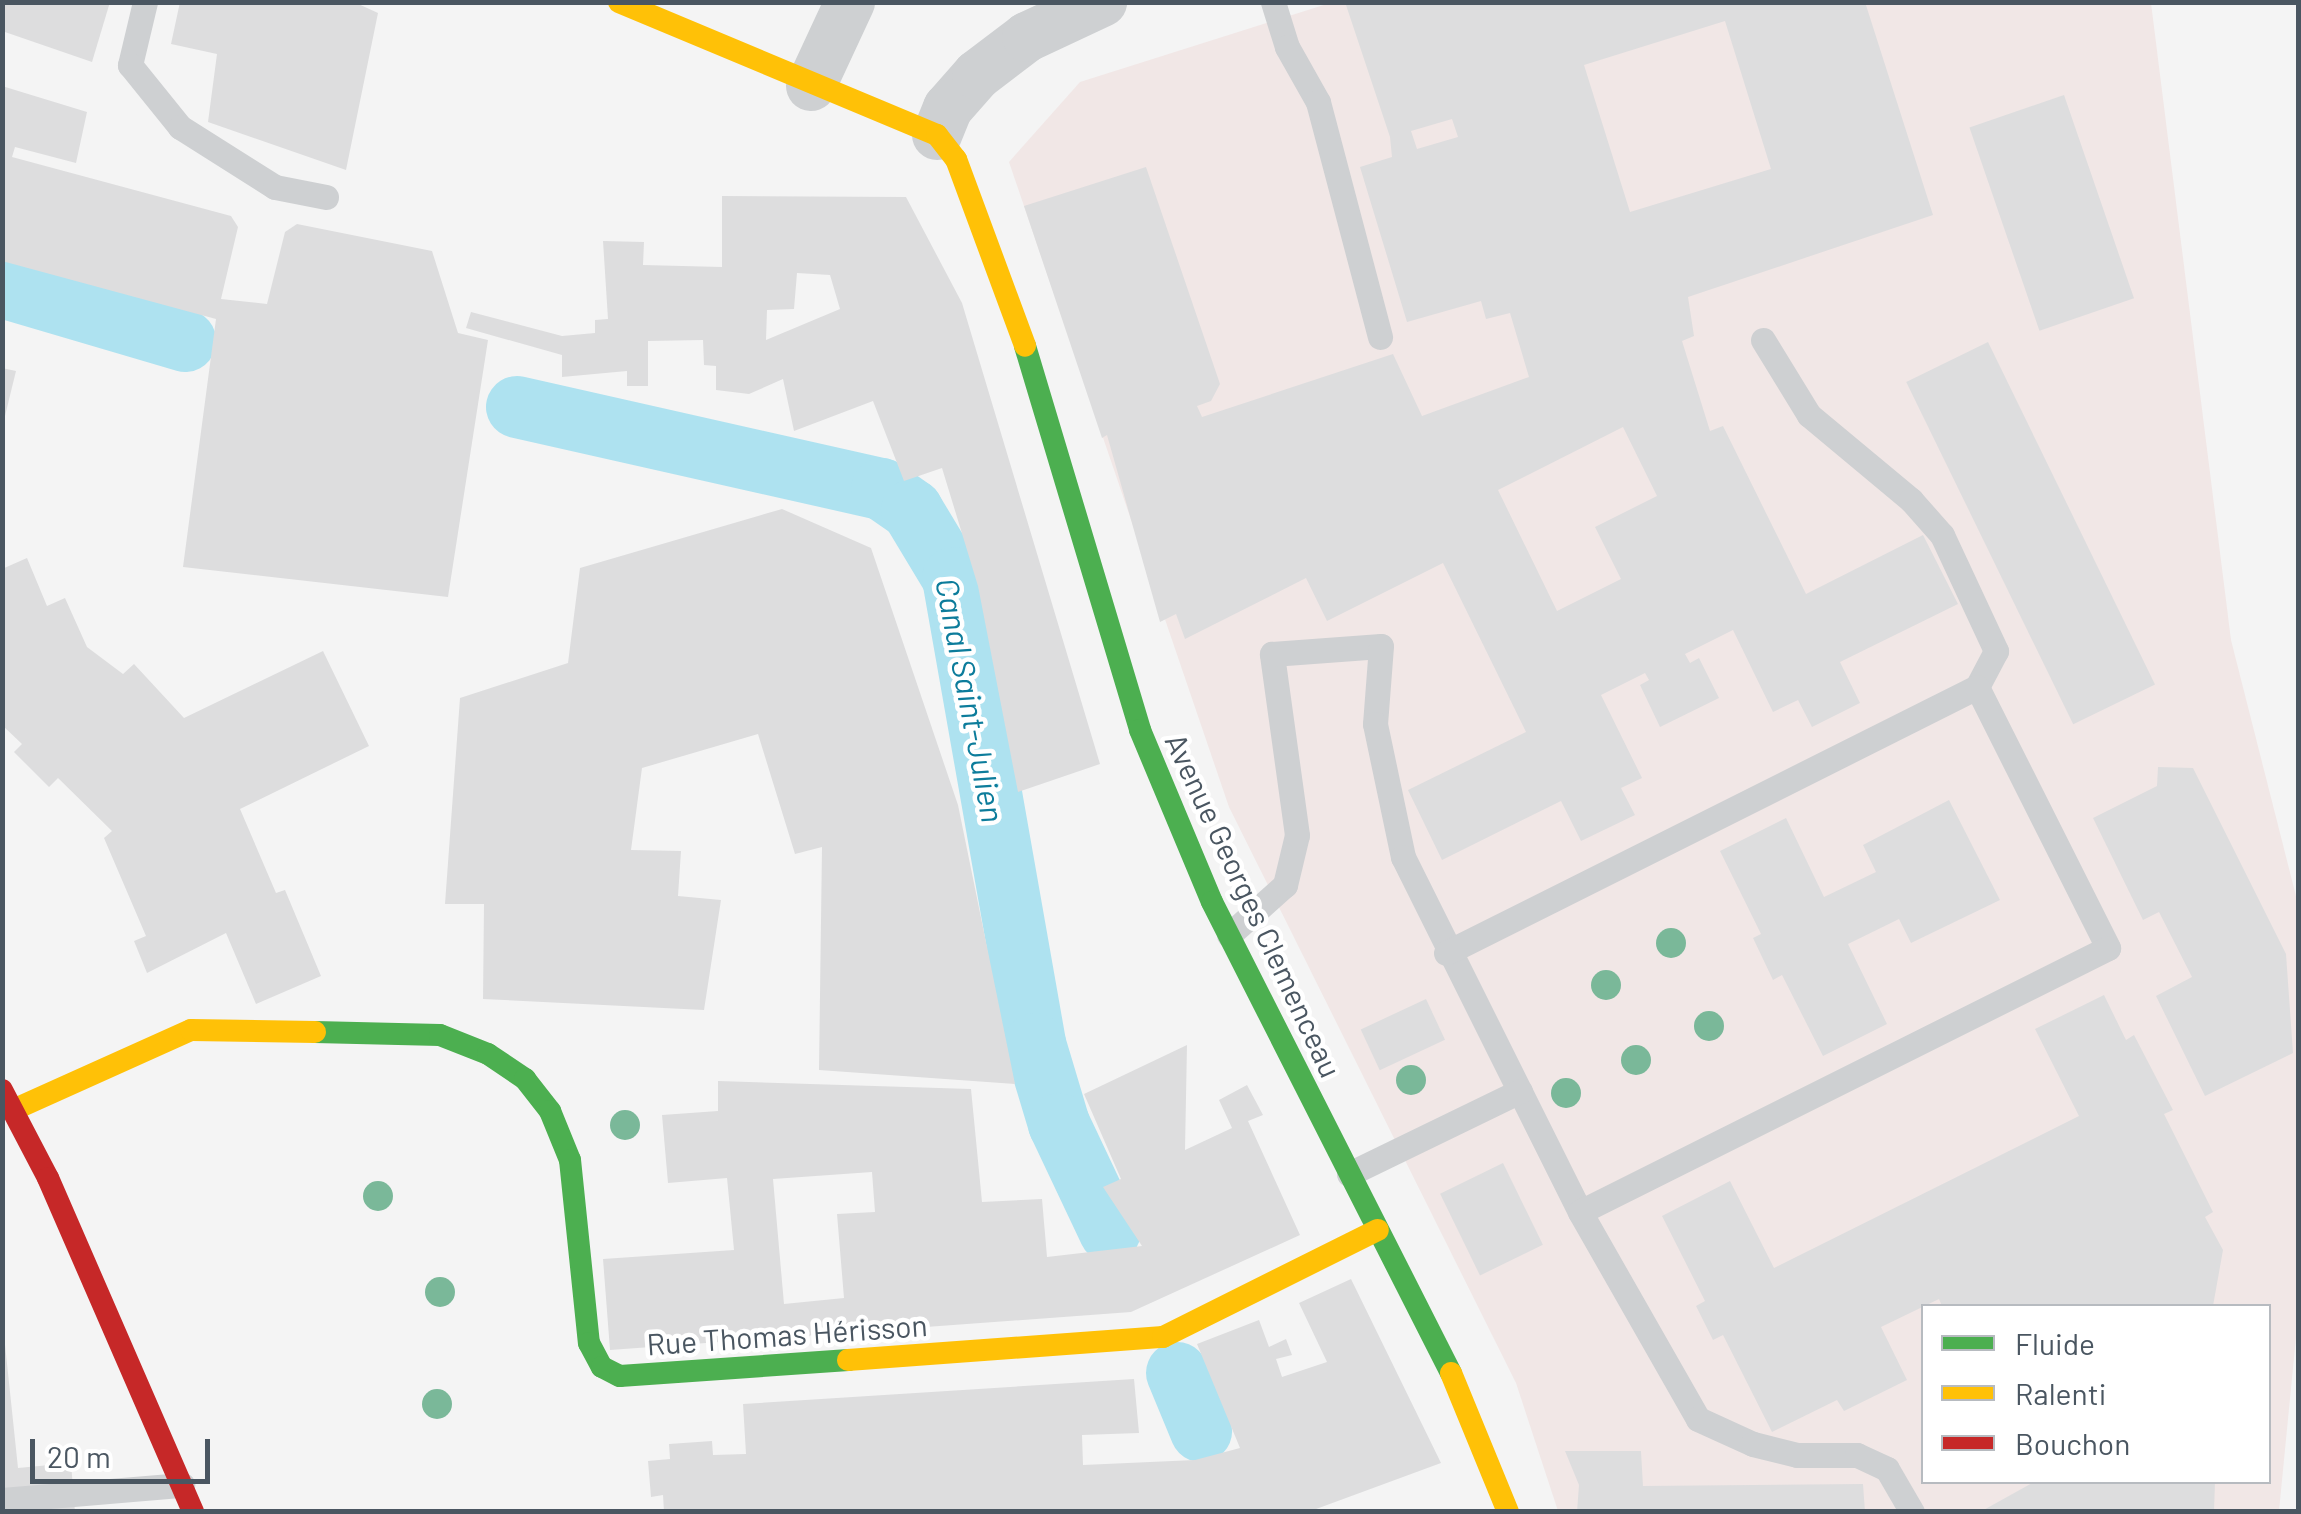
<!DOCTYPE html>
<html>
<head>
<meta charset="utf-8">
<style>
  body { margin:0 }
  #map { position:relative; width:2301px; height:1514px; overflow:hidden; background:#f4f4f4; font-family:Barlow,sans-serif }
  div>[style] { position:absolute }
  [style*='--x'] { left:calc(var(--x)*1px); top:calc(var(--y)*1px); width:calc(var(--w)*1px); rotate:calc(var(--a)*1deg) }
  .medical>* { inset:0; background:#f1e7e6 }
  .canal>* { height:62px; margin:-31px; padding:0 31px; transform-origin:31px; border-radius:31px; background:#aee2f0 }
  .building>* { inset:0; background:#ddddde; transform-origin:0 0 }
  .lane>* { height:25px; margin:-12.5px; padding:0 12.5px; transform-origin:12.5px; border-radius:12.5px; background:#ced0d2 }
  .street>* { height:50px; margin:-25px; padding:0 25px; transform-origin:25px; border-radius:25px; background:#ced0d2 }
  .fast>* { height:22px; margin:-11px; padding:0 11px; transform-origin:11px; border-radius:11px; background:#4caf50 }
  .slow>* { height:22px; margin:-11px; padding:0 11px; transform-origin:11px; border-radius:11px; background:#ffc107 }
  .jam>* { height:22px; margin:-11px; padding:0 11px; transform-origin:11px; border-radius:11px; background:#c62828 }
  .trees>* { width:30px; height:30px; margin:-15px; border-radius:50%; background:#7ab899 }
  span { translate:-50% -50%; white-space:nowrap; text-align:center; line-height:1.15; -webkit-text-stroke:9px #fff; paint-order:stroke }
  .street-label { font-size:30px; color:#4a5661 }
  .water-label { font-size:32px; color:#0c7c9b; font-style:italic }
  .frame { position:absolute; inset:0; border:5px solid #4a5661; pointer-events:none }
  .legend { position:absolute; left:1921px; top:1304px; width:350px; height:180px; box-sizing:border-box; background:#fff; border:2px solid #b7bbc0; margin:0; padding:12px 18px; list-style:none; font-size:30px; color:#4a5661 }
  .legend li { display:flex; align-items:center; gap:20px; height:50px }
  .legend b { width:50px; border:2px solid #b7bbc0 }
  .scale { position:absolute; left:30px; top:1439px; width:180px; height:45px; box-sizing:border-box; border:5px solid #4a5661; border-top:0; padding-left:12px; font-size:30px; line-height:35px; white-space:nowrap; color:#4a5661; -webkit-text-stroke:8px #fff; paint-order:stroke }
</style>
</head>
<body>
<div id="map">
  <div class="medical">
    <div style="clip-path:polygon(evenodd,1330px 3px,2151px 3px,2231px 640px,2298px 904px,2298px 1317px,2279px 1511px,1558px 1511px,1516px 1383px,1229px 807px,1009px 162px,1080px 82px,1330px 3px,1924px 1306px,2268px 1306px,2268px 1482px,1924px 1482px,1924px 1306px)"></div>
  </div>
  <div class="canal">
    <div style="--x:2;--y:287;--w:191;--a:16.4"></div>
    <div style="--x:517;--y:407;--w:374;--a:12.7"></div>
    <div style="--x:882;--y:489;--w:37;--a:35"></div>
    <div style="--x:912;--y:510;--w:79;--a:58.9"></div>
    <div style="--x:953;--y:578;--w:473;--a:80"></div>
    <div style="--x:1035;--y:1044;--w:84;--a:73.3"></div>
    <div style="--x:1059;--y:1124;--w:119;--a:64.7"></div>
    <div style="--x:1177;--y:1373;--w:63;--a:67.5"></div>
  </div>
  <div class="building">
    <div style="clip-path:polygon(2px 2px,110px 2px,92px 62px,2px 31px)"></div>
    <div style="clip-path:polygon(180px 2px,354px 2px,378px 13px,346px 170px,208px 122px,217px 54px,171px 44px)"></div>
    <div style="clip-path:polygon(evenodd,1345px 2px,1865px 2px,1933px 215px,1688px 297px,1694px 336px,1682px 341px,1710px 431px,1723px 426px,1806px 594px,1923px 535px,1958px 604px,1840px 662px,1860px 703px,1812px 727px,1798px 700px,1773px 712px,1733px 630px,1685px 654px,1690px 663px,1699px 658px,1719px 698px,1660px 727px,1640px 685px,1649px 680px,1645px 673px,1601px 695px,1642px 778px,1621px 788px,1635px 815px,1581px 841px,1561px 801px,1442px 860px,1408px 790px,1526px 732px,1443px 563px,1327px 621px,1306px 578px,1185px 639px,1176px 614px,1160px 622px,1107px 435px,1102px 438px,1024px 206px,1146px 167px,1220px 384px,1211px 401px,1197px 406px,1202px 417px,1393px 354px,1422px 416px,1529px 377px,1510px 313px,1486px 319px,1481px 301px,1407px 322px,1360px 167px,1392px 157px,1390px 137px,1345px 2px,1725px 21px,1771px 169px,1630px 212px,1584px 65px,1725px 21px,1345px 2px,1452px 119px,1458px 137px,1417px 149px,1411px 131px,1452px 119px,1345px 2px,1623px 427px,1657px 496px,1595px 527px,1621px 579px,1557px 611px,1498px 490px,1623px 427px)"></div>
    <div style="clip-path:polygon(2px 86px,87px 112px,76px 163px,15px 147px,12px 157px,231px 216px,238px 227px,221px 299px,267px 304px,285px 232px,297px 224px,432px 251px,458px 333px,488px 340px,448px 597px,183px 567px,216px 319px,2px 261px)"></div>
    <div style="left:2064px;top:95px;width:215px;height:100px;rotate:71deg"></div>
    <div style="clip-path:polygon(evenodd,722px 196px,906px 197px,962px 303px,1100px 764px,1018px 792px,978px 586px,942px 468px,904px 481px,873px 401px,794px 431px,783px 379px,749px 394px,716px 390px,716px 366px,704px 365px,703px 340px,648px 341px,648px 386px,627px 386px,627px 371px,562px 377px,562px 355px,466px 328px,471px 312px,562px 336px,595px 333px,595px 320px,608px 319px,603px 241px,644px 242px,643px 265px,722px 267px,722px 196px,797px 273px,830px 275px,840px 309px,766px 340px,767px 310px,794px 309px,797px 273px)"></div>
    <div style="left:1988px;top:342px;width:381px;height:91px;rotate:64deg"></div>
    <div style="clip-path:polygon(2px 368px,16px 371px,4px 420px,2px 420px)"></div>
    <div style="clip-path:polygon(782px 509px,871px 548px,958px 805px,1015px 1084px,819px 1070px,822px 847px,795px 854px,758px 734px,642px 768px,631px 850px,681px 851px,678px 896px,721px 900px,704px 1010px,483px 999px,484px 904px,445px 904px,460px 698px,568px 663px,580px 568px)"></div>
    <div style="clip-path:polygon(27px 558px,47px 606px,65px 598px,87px 647px,123px 674px,134px 664px,184px 718px,323px 651px,369px 746px,240px 809px,276px 893px,285px 890px,321px 976px,256px 1004px,226px 933px,147px 973px,134px 941px,146px 936px,104px 838px,112px 831px,58px 778px,49px 787px,14px 752px,22px 744px,2px 725px,2px 569px)"></div>
    <div style="clip-path:polygon(2158px 767px,2193px 768px,2286px 954px,2293px 1053px,2205px 1096px,2156px 996px,2192px 977px,2159px 912px,2143px 920px,2093px 818px,2157px 786px)"></div>
    <div style="clip-path:polygon(1949px 800px,2000px 900px,1911px 943px,1899px 919px,1848px 944px,1887px 1024px,1823px 1056px,1782px 975px,1773px 980px,1753px 938px,1761px 934px,1720px 851px,1786px 818px,1824px 897px,1876px 872px,1863px 845px)"></div>
    <div style="clip-path:polygon(2104px 995px,2126px 1040px,2134px 1035px,2173px 1110px,2164px 1114px,2213px 1212px,2205px 1217px,2223px 1250px,2213px 1306px,1942px 1306px,1939px 1299px,1881px 1327px,1907px 1380px,1844px 1411px,1837px 1400px,1772px 1432px,1723px 1335px,1713px 1340px,1696px 1306px,1705px 1301px,1662px 1216px,1730px 1181px,1774px 1268px,2079px 1116px,2035px 1029px)"></div>
    <div style="left:1426px;top:999px;width:45px;height:72px;rotate:65deg"></div>
    <div style="clip-path:polygon(evenodd,1187px 1045px,1185px 1150px,1232px 1128px,1219px 1100px,1247px 1085px,1263px 1115px,1248px 1121px,1300px 1235px,1131px 1312px,610px 1350px,603px 1259px,734px 1250px,727px 1178px,668px 1183px,662px 1115px,718px 1111px,718px 1081px,971px 1089px,982px 1202px,1042px 1199px,1047px 1257px,1142px 1246px,1103px 1187px,1121px 1179px,1084px 1094px,1187px 1045px,872px 1172px,875px 1212px,837px 1214px,844px 1298px,784px 1304px,773px 1179px,872px 1172px)"></div>
    <div style="left:1503px;top:1163px;width:91px;height:70px;rotate:64deg"></div>
    <div style="clip-path:polygon(1351px 1279px,1441px 1463px,1308px 1512px,664px 1512px,663px 1495px,651px 1497px,648px 1461px,670px 1459px,669px 1444px,712px 1441px,713px 1455px,746px 1454px,743px 1404px,1134px 1379px,1139px 1433px,1082px 1435px,1083px 1465px,1195px 1460px,1240px 1448px,1197px 1344px,1259px 1320px,1269px 1347px,1286px 1339px,1292px 1355px,1276px 1359px,1282px 1377px,1327px 1362px,1299px 1303px)"></div>
    <div style="clip-path:polygon(2px 1316px,18px 1468px,71px 1463px,75px 1512px,2px 1512px)"></div>
    <div style="clip-path:polygon(1565px 1451px,1641px 1451px,1643px 1486px,1863px 1484px,1865px 1512px,1577px 1512px,1579px 1485px)"></div>
    <div style="clip-path:polygon(2034px 1482px,2215px 1482px,2214px 1511px,1980px 1512px)"></div>
  </div>
  <div class="lane">
    <div style="--x:145;--y:2;--w:65;--a:103.4"></div>
    <div style="--x:130;--y:65;--w:80;--a:51.1"></div>
    <div style="--x:180;--y:127;--w:112;--a:32.3"></div>
    <div style="--x:275;--y:187;--w:52;--a:11.1"></div>
    <div style="--x:1273;--y:2;--w:47;--a:72.7"></div>
    <div style="--x:1287;--y:47;--w:63;--a:60.6"></div>
    <div style="--x:1318;--y:102;--w:243;--a:75.2"></div>
    <div style="--x:1763;--y:340;--w:88;--a:58.5"></div>
    <div style="--x:1809;--y:415;--w:133;--a:39.8"></div>
    <div style="--x:1911;--y:500;--w:47;--a:48.5"></div>
    <div style="--x:1942;--y:535;--w:128;--a:65"></div>
    <div style="--x:1996;--y:651;--w:41;--a:117.8"></div>
    <div style="--x:1229;--y:935;--w:75;--a:-41.8"></div>
    <div style="--x:1285;--y:885;--w:51;--a:-76.5"></div>
    <div style="--x:1297;--y:835;--w:183;--a:-97.9"></div>
    <div style="--x:1272;--y:654;--w:109;--a:-4.2"></div>
    <div style="--x:1381;--y:646;--w:78;--a:94.4"></div>
    <div style="--x:1375;--y:724;--w:136;--a:78.1"></div>
    <div style="--x:1403;--y:857;--w:397;--a:63.5"></div>
    <div style="--x:1580;--y:1212;--w:238;--a:60.3"></div>
    <div style="--x:1698;--y:1419;--w:60;--a:24.4"></div>
    <div style="--x:1753;--y:1444;--w:45;--a:14"></div>
    <div style="--x:1797;--y:1455;--w:60;--a:0"></div>
    <div style="--x:1857;--y:1455;--w:33;--a:25"></div>
    <div style="--x:1887;--y:1469;--w:50;--a:59.8"></div>
    <div style="--x:1446;--y:953;--w:594;--a:-26.61"></div>
    <div style="--x:1977;--y:687;--w:292;--a:63.3"></div>
    <div style="--x:2108;--y:948;--w:590;--a:153.43"></div>
    <div style="--x:1349;--y:1174;--w:190;--a:-25.9"></div>
    <div style="--x:2;--y:1500;--w:181;--a:-4.8"></div>
  </div>
  <div class="street">
    <div style="--x:811;--y:86;--w:93;--a:-65.1"></div>
    <div style="--x:937;--y:135;--w:29;--a:-68"></div>
    <div style="--x:948;--y:108;--w:44;--a:-48.7"></div>
    <div style="--x:977;--y:75;--w:63;--a:-37.2"></div>
    <div style="--x:1027;--y:37;--w:83;--a:-25"></div>
  </div>
  <div class="fast">
    <div style="--x:1025;--y:346;--w:401;--a:73.3"></div>
    <div style="--x:1140;--y:730;--w:186;--a:67.3"></div>
    <div style="--x:1212;--y:902;--w:528;--a:63.1"></div>
    <div style="--x:315;--y:1032;--w:125;--a:1.4"></div>
    <div style="--x:440;--y:1035;--w:52;--a:21.6"></div>
    <div style="--x:488;--y:1054;--w:45;--a:34"></div>
    <div style="--x:525;--y:1079;--w:41;--a:52"></div>
    <div style="--x:550;--y:1111;--w:53;--a:67.8"></div>
    <div style="--x:570;--y:1160;--w:184;--a:84.1"></div>
    <div style="--x:589;--y:1343;--w:27;--a:62"></div>
    <div style="--x:602;--y:1367;--w:20;--a:27"></div>
    <div style="--x:620;--y:1376;--w:229;--a:-4"></div>
  </div>
  <div class="slow">
    <div style="--x:619;--y:2;--w:345;--a:22.7"></div>
    <div style="--x:937;--y:135;--w:31;--a:52"></div>
    <div style="--x:956;--y:159;--w:199;--a:69.7"></div>
    <div style="--x:13;--y:1110;--w:195;--a:-24.2"></div>
    <div style="--x:191;--y:1030;--w:124;--a:0.9"></div>
    <div style="--x:848;--y:1360;--w:316;--a:-4.2"></div>
    <div style="--x:1163;--y:1337;--w:240;--a:-26.5"></div>
    <div style="--x:1451;--y:1373;--w:150;--a:67.7"></div>
  </div>
  <div class="jam">
    <div style="--x:2;--y:1090;--w:99;--a:62.4"></div>
    <div style="--x:48;--y:1178;--w:364;--a:66.5"></div>
  </div>
  <div class="trees">
    <div style="left:1671px;top:943px"></div>
    <div style="left:1606px;top:985px"></div>
    <div style="left:1709px;top:1026px"></div>
    <div style="left:1636px;top:1060px"></div>
    <div style="left:1411px;top:1080px"></div>
    <div style="left:1566px;top:1093px"></div>
    <div style="left:625px;top:1125px"></div>
    <div style="left:378px;top:1196px"></div>
    <div style="left:440px;top:1292px"></div>
    <div style="left:437px;top:1404px"></div>
  </div>
  <div class="street-label">
    <span style="left:1254px;top:905px;rotate:65deg">Avenue Georges Clemenceau</span>
    <span style="left:787px;top:1334px;rotate:-4deg">Rue Thomas Hérisson</span>
  </div>
  <div class="water-label">
    <span style="left:971px;top:700px;rotate:79deg">Canal Saint-Julien</span>
  </div>
  <div class="frame"></div>
  <ul class="legend">
  <li><b style="height:12px;background:#4caf50"></b>Fluide</li>
  <li><b style="height:12px;background:#ffc107"></b>Ralenti</li>
  <li><b style="height:12px;background:#c62828"></b>Bouchon</li>
  </ul>
  <div class="scale">20 m</div>
</div>
</body>
</html>
